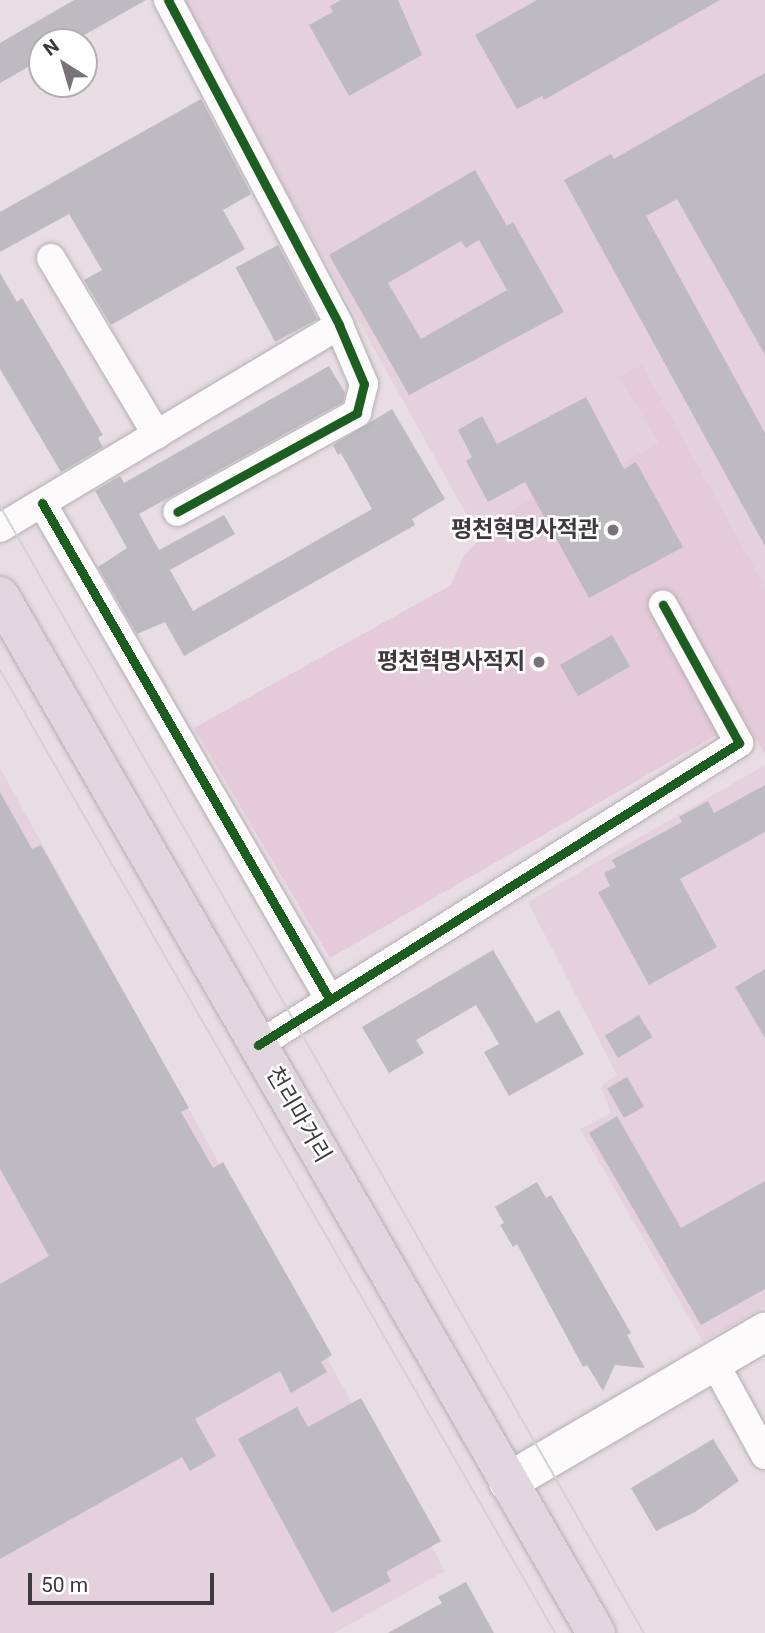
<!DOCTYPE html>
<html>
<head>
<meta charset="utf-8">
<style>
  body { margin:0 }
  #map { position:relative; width:765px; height:1633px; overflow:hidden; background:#e8dde3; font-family:Roboto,"Noto Sans KR",sans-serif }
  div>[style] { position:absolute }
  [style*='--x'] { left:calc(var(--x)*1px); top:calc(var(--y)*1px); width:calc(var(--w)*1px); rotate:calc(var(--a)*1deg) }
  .built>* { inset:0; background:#e4d1dc }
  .green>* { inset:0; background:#e5cada }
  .building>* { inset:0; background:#bdbbbf; transform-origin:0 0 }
  .roads { filter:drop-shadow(0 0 2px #b5aeb2) drop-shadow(0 0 2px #b5aeb2) }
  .street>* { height:28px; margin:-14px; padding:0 14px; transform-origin:14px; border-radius:14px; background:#fcfafb }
  .secondary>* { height:38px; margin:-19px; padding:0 19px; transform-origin:19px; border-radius:19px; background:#fcfafb }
  .highway>* { height:38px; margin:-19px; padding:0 19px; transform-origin:19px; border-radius:19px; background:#e1d6dd }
  .tram>* { height:2px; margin:-1px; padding:0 1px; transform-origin:1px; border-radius:1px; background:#d4d1d3 }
  .cycleway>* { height:9px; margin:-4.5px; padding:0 4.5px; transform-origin:4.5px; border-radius:4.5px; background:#1b5e20 }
  .dots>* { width:19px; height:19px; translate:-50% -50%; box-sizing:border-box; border:4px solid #fff; border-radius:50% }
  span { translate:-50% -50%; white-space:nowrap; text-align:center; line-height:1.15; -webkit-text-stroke:5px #fff; paint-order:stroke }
  .poi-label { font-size:23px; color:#3f383c; font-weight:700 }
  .right { translate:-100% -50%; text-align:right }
  .street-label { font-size:23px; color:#3f383c }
  .north { position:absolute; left:28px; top:28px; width:70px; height:70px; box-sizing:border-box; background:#fff; border:2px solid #b2afb1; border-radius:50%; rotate:323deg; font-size:19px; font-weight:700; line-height:28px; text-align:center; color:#3f383c }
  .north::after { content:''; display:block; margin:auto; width:24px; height:32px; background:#7a7276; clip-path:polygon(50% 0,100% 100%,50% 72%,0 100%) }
  .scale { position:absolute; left:28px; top:1573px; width:186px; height:32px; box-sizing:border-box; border:4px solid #3f383c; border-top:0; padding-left:9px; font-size:21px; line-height:24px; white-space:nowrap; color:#3f383c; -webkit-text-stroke:5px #fff; paint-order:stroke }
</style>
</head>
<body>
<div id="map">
  <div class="built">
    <div style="clip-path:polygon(180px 0,765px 0,765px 604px,493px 562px)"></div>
    <div style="clip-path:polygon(765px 765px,765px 1306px,703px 1342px,580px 1129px,611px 1113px,601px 1086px,617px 1075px,528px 902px)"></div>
    <div style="clip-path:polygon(0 768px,445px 1571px,334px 1633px,0 1633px)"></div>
  </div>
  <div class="green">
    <div style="clip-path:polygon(642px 365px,765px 587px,765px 754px,744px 719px,330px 958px,194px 728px,451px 585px,463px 557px,499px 518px,614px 453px,621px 464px,659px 443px,619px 377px)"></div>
  </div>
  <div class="building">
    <div style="clip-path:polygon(74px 0,146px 0,72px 42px,42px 42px,42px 59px,0 83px,0 43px)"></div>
    <div style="clip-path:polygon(341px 0,398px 0,422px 55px,349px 96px,309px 25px,333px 12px,330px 6px)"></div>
    <div style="clip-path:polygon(537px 0,720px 0,544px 100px,542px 96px,517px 109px,475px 35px)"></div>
    <div style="clip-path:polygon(765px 73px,765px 355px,677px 199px,646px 216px,765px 433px,765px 546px,564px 180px,611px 154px,614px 159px)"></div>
    <div style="clip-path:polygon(201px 99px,251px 194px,223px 210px,245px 249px,111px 325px,84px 280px,102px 270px,69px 214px,0 252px,0 212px)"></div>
    <div style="clip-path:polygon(evenodd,475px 170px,507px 226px,513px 222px,564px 312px,409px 395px,329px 255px,475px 170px,479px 240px,507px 290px,421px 339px,388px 283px,461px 241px,466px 248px,479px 240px)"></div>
    <div style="left:278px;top:245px;width:84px;height:48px;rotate:62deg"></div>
    <div style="clip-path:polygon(0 273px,17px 302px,22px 298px,103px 435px,98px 438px,103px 447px,61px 472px,0 369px)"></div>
    <div style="clip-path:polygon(329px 366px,345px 393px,343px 402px,139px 514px,159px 550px,224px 515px,235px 534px,170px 570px,193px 611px,372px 509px,341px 453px,338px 455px,333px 445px,392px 409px,445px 499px,412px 519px,415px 525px,184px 656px,165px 622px,137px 634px,98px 567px,127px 548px,95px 491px,120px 476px,124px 483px)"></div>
    <div style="clip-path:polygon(586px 397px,624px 469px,636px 462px,683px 547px,589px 598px,525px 482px,488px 502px,466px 461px,472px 457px,458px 430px,482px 416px,497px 444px)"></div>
    <div style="left:612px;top:635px;width:36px;height:60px;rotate:60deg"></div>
    <div style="clip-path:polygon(765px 785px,765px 832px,680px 879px,717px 947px,649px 985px,598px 892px,610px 886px,604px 873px,616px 867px,612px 860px,682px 822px,679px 817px,708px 801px,714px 813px)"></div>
    <div style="clip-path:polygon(0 792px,32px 849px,41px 845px,189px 1108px,181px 1112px,213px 1168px,223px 1162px,332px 1355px,321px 1362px,327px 1372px,291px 1393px,280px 1371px,195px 1419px,216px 1456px,190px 1471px,182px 1457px,0 1559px,0 1284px,49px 1256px,0 1169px)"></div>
    <div style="clip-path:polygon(493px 950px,536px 1023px,559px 1010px,584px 1054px,509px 1096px,484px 1052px,499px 1044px,476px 1005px,416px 1040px,424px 1053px,389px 1073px,362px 1027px)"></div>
    <div style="clip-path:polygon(765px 969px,765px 1038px,735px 987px)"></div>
    <div style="left:639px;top:1015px;width:26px;height:40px;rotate:59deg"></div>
    <div style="left:627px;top:1077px;width:34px;height:23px;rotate:60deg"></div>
    <div style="clip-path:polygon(617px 1116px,681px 1228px,765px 1181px,765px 1289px,701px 1325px,589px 1133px)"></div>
    <div style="clip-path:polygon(537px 1182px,546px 1198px,551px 1195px,578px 1241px,631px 1333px,627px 1335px,645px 1368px,615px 1365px,603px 1391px,587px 1365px,583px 1367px,517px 1244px,513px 1247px,500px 1225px,504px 1223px,495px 1207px)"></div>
    <div style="clip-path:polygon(361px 1398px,441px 1541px,386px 1572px,391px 1581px,332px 1613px,238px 1439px,297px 1407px,308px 1427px)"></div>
    <div style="clip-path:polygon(713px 1439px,739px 1481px,695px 1512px,656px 1531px,631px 1488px)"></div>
    <div style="clip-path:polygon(466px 1582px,494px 1633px,388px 1633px,442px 1603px,438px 1597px)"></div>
  </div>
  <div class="roads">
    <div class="street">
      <div style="--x:168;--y:0;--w:367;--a:62.2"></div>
      <div style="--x:339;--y:325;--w:64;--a:67"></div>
      <div style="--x:364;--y:384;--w:30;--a:104"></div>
      <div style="--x:357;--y:413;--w:205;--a:151.2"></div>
      <div style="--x:51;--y:258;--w:206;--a:59.1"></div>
      <div style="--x:42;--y:503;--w:574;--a:59.91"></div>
      <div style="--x:0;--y:528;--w:395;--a:-30.9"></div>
      <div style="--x:258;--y:1045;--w:568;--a:-32.12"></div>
      <div style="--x:739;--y:743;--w:158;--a:-118.8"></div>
      <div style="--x:714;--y:1362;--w:106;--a:61.3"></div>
    </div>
    <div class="secondary">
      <div style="--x:508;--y:1482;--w:298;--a:-30.3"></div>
    </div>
    <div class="highway">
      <div style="--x:0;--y:596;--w:1196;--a:60.11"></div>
    </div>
  </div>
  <div class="tram">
    <div style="--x:0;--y:506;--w:1298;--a:60.26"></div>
    <div style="--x:0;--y:670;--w:1111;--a:60.04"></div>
  </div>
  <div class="cycleway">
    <div style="--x:168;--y:0;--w:367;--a:62.2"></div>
    <div style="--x:339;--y:325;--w:64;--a:67"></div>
    <div style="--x:364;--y:384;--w:30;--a:104"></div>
    <div style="--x:357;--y:413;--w:205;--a:151.2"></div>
    <div style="--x:42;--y:503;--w:574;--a:59.91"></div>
    <div style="--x:258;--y:1045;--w:568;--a:-32.12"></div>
    <div style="--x:739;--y:743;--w:158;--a:-118.8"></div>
  </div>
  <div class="dots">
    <div style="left:613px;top:530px;background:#7a7276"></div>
    <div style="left:539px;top:662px;background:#7a7276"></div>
  </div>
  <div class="poi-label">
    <span class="right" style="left:599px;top:530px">평천혁명사적관</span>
    <span class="right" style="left:525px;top:662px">평천혁명사적지</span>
  </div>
  <div class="street-label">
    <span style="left:298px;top:1115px;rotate:60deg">천리마거리</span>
  </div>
  <div class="north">N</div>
  <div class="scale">50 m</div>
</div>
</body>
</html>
